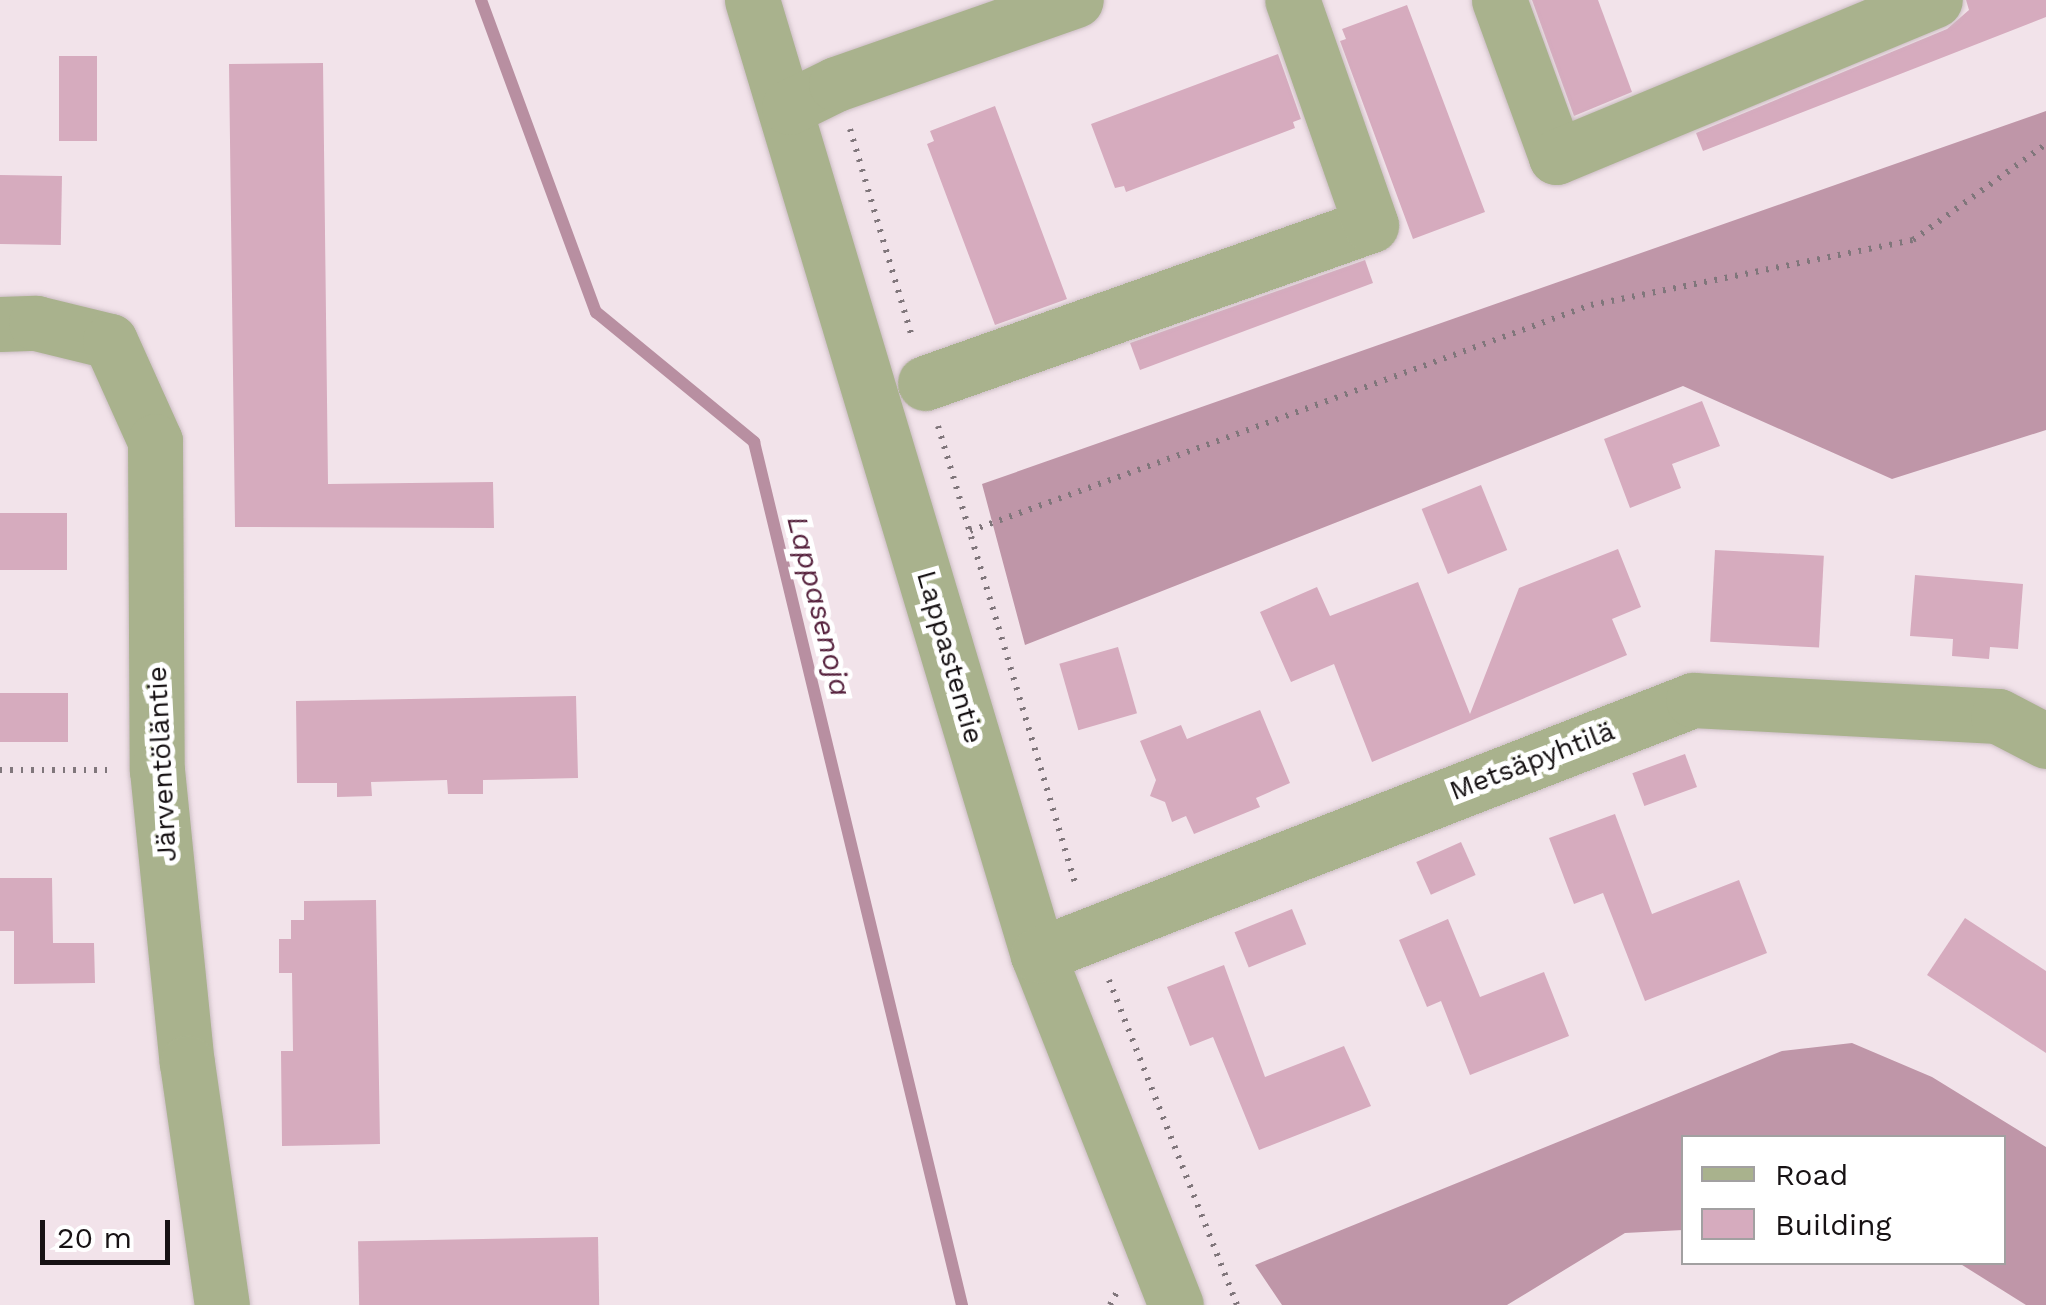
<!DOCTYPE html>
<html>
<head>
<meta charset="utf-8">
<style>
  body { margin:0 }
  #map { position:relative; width:2046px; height:1305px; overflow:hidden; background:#f2e3ea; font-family:"Work Sans",sans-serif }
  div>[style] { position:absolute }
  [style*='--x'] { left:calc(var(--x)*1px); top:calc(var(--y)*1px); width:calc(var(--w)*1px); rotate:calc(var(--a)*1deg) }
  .forest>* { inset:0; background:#bf96a8 }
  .stream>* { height:12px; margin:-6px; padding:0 6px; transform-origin:6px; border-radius:6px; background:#b88fa1 }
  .building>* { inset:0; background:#d6abbe; transform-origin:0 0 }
  .path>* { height:6px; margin-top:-3px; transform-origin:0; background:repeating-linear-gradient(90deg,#80767b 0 2.5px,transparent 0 10.5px) }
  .roads { filter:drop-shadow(0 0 2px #cbbdc3) drop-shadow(0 0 2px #cbbdc3) }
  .minor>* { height:55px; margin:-27.5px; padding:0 27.5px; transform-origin:27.5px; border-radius:27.5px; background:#a9b28d }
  span { translate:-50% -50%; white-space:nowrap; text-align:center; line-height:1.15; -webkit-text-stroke:10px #fff; paint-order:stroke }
  .street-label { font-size:28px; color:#171214 }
  .water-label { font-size:30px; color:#57233e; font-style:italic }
  .legend { position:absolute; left:1681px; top:1135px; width:325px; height:130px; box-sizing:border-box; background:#fff; border:2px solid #a2a0a1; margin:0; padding:12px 18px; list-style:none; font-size:30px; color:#171214 }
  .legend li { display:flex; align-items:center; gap:20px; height:50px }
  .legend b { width:50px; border:2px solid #a2a0a1 }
  .scale { position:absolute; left:40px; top:1220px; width:130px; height:45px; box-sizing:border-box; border:5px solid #171214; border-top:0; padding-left:12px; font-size:30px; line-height:35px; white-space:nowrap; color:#171214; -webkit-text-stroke:8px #fff; paint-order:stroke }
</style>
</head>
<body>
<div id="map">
  <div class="forest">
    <div style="clip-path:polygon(2046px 111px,2046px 430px,1892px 479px,1683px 386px,1025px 645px,982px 484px)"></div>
    <div style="clip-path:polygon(1852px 1043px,1932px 1077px,2046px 1147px,2046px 1305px,2026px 1305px,1959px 1263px,2004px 1262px,2004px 1138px,1684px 1138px,1683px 1230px,1625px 1233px,1507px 1305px,1282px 1305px,1255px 1265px,1782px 1051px)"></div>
  </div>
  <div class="stream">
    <div style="--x:481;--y:0;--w:333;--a:69.8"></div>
    <div style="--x:596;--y:312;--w:205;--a:39.4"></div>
    <div style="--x:754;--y:442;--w:888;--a:76.45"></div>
  </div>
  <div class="building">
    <div style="clip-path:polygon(1532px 0,1598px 0,1632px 92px,1574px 116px)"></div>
    <div style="clip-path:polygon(1966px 0,2046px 0,2046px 17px,1703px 151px,1696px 133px,1947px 29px,1969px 10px)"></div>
    <div style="clip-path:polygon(1407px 5px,1485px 212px,1413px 239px,1340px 41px,1346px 39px,1342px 29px)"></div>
    <div style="clip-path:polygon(1278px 54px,1301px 119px,1293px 122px,1295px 128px,1126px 192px,1124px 186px,1115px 188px,1091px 124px)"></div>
    <div style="left:59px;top:56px;width:38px;height:85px"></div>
    <div style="clip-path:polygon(323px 63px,328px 484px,493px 482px,494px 528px,235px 527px,229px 64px)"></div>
    <div style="clip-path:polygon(995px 106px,1067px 299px,995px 325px,927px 144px,934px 141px,930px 131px)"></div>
    <div style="left:0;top:175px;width:62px;height:69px;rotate:1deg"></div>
    <div style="clip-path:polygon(1365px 260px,1373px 283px,1140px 370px,1130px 343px)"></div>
    <div style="clip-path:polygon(1702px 401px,1720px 446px,1672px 464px,1681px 488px,1630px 508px,1604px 439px)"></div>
    <div style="left:1481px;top:485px;width:70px;height:64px;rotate:68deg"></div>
    <div style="left:67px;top:513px;width:57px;height:67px;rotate:90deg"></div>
    <div style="clip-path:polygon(1618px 549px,1641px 607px,1612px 619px,1627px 655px,1372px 762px,1334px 664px,1291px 682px,1260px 612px,1317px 587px,1330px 616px,1418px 582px,1470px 714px,1519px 588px)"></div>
    <div style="left:1715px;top:550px;width:109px;height:92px;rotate:3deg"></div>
    <div style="clip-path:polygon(1915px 575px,2023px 584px,2018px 649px,1990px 647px,1989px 659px,1952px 656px,1953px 639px,1910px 636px)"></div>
    <div style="left:1118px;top:647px;width:69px;height:61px;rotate:74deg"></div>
    <div style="left:68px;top:693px;width:49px;height:68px;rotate:90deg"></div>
    <div style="clip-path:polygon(576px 696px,578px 778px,483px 780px,483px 794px,448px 794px,447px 780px,371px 782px,372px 796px,337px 797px,337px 783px,297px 783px,296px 701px)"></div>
    <div style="clip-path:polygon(1260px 710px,1290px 783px,1256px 798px,1260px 807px,1194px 834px,1186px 816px,1172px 822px,1165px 802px,1150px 796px,1156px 780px,1140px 741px,1181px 725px,1187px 739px)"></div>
    <div style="left:1685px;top:754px;width:35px;height:56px;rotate:70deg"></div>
    <div style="clip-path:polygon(1615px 814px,1652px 914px,1739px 880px,1767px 953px,1645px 1001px,1603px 893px,1574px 904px,1549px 838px)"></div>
    <div style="left:1461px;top:842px;width:36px;height:49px;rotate:66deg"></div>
    <div style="clip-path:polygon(0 878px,52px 878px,53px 943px,94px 943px,95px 983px,14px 984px,14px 931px,0 931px)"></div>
    <div style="clip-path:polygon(376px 900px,380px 1144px,282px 1146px,281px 1051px,293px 1051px,292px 973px,279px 973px,279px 939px,291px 939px,291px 920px,304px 920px,304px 901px)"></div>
    <div style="left:1292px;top:909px;width:38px;height:62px;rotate:68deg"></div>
    <div style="clip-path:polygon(1965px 918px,2046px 971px,2046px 1053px,1927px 975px)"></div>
    <div style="clip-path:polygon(1448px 919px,1480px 997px,1544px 972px,1569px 1036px,1470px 1075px,1441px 1001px,1427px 1007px,1399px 940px)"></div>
    <div style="clip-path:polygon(1224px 965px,1265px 1077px,1344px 1046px,1371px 1106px,1259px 1150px,1213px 1037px,1190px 1046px,1167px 987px)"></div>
    <div style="left:598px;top:1237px;width:68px;height:240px;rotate:89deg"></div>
  </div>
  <div class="path">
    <div style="--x:850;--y:129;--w:217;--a:73.4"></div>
    <div style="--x:938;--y:426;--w:482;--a:73.3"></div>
    <div style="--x:970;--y:531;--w:661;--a:-20"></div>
    <div style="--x:1591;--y:305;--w:328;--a:-11.4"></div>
    <div style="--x:1913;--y:240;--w:164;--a:-35.8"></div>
    <div style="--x:0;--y:770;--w:111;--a:0"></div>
    <div style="--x:1109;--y:980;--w:349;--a:68.5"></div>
    <div style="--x:1110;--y:1305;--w:15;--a:-62"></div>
  </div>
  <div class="roads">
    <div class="minor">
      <div style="--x:752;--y:0;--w:997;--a:73.33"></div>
      <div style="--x:1038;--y:955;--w:376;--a:68.5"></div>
      <div style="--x:1499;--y:0;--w:167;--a:70"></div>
      <div style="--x:1556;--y:157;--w:410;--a:-22.5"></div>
      <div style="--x:789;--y:107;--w:52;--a:-26.1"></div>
      <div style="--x:836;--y:84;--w:254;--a:-19.3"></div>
      <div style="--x:0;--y:324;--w:36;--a:-2"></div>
      <div style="--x:36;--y:323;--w:76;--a:13.7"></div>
      <div style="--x:110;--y:341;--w:110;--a:65.8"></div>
      <div style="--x:155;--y:441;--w:329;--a:89.7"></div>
      <div style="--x:157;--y:770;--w:295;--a:84.2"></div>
      <div style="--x:187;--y:1063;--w:245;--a:81.8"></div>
      <div style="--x:925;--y:383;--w:473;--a:-19.5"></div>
      <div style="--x:1371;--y:225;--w:238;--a:-109.3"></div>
      <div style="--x:1038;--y:955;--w:703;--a:-21.27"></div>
      <div style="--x:1693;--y:700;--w:305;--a:3"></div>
      <div style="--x:1998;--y:716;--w:54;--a:27.5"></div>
    </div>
  </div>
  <div class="street-label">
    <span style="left:950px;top:657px;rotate:74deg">Lappastentie</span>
    <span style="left:1532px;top:761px;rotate:-21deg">Metsäpyhtilä</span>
    <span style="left:162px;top:764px;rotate:-93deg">Järventöläntie</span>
  </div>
  <div class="water-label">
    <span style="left:819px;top:606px;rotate:76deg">Lappasenoja</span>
  </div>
  <ul class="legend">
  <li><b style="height:12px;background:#a9b28d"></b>Road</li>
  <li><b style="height:28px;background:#d6abbe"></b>Building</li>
  </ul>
  <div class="scale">20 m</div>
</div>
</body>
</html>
